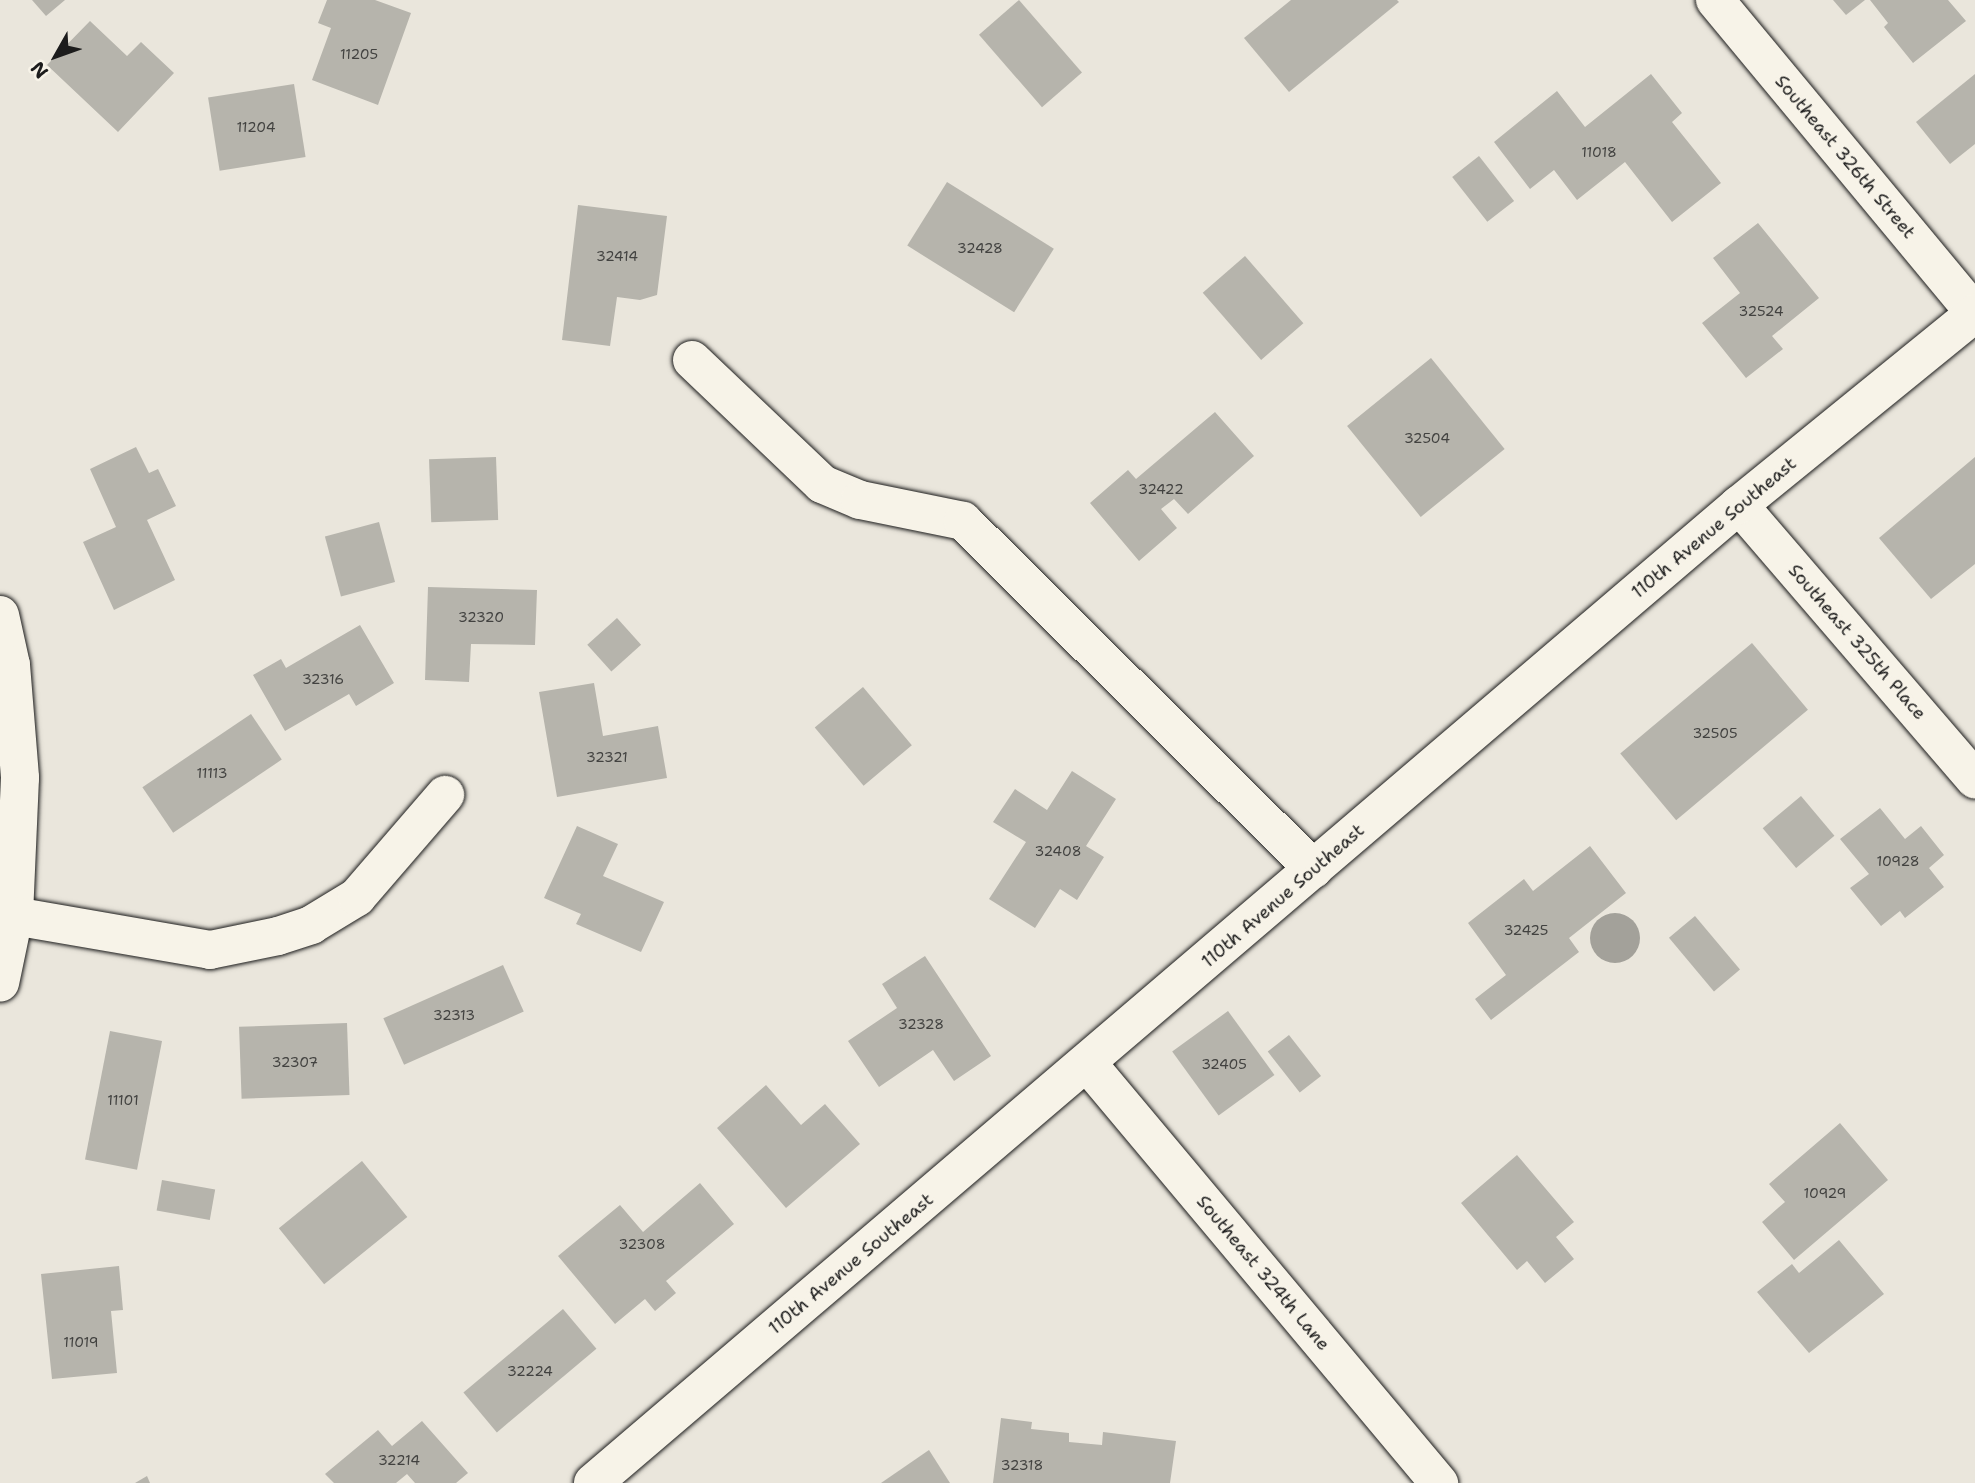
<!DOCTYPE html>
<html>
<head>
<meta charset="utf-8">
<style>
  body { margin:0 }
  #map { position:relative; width:1975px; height:1483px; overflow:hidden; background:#eae6dc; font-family:"Shantell Sans",sans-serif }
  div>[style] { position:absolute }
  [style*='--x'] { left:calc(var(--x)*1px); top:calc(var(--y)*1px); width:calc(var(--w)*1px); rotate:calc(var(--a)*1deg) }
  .water>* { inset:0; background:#a3a19a }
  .round { border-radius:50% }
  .building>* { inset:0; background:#b6b4ac; transform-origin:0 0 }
  .roads { filter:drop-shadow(0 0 2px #1c1c1c) drop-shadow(0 0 2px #1c1c1c) }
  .minor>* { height:38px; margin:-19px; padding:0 19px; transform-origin:19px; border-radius:19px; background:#f7f3e8 }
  span { translate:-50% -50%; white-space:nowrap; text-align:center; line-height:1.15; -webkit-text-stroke:6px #f7f3e8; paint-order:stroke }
  .number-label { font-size:14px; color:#424240 }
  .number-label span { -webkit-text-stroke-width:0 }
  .street-label { font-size:18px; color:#1c1c1c }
  .north { position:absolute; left:21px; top:21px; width:70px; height:70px; -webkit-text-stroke:5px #f7f3e8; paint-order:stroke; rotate:230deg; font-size:19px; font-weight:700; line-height:28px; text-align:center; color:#1c1c1c }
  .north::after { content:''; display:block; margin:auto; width:24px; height:32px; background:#1c1c1c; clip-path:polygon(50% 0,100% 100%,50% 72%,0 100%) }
</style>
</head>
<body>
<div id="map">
  <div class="water">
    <div class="round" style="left:1590px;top:913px;width:50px;height:50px"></div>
  </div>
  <div class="building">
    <div style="clip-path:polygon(32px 0,65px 0,46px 16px)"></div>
    <div style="clip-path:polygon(327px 0,375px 0,411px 13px,378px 105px,312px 80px,331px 28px,318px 23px)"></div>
    <div style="left:1019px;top:0;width:96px;height:53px;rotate:49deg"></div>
    <div style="clip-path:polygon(1291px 0,1397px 0,1399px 2px,1289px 92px,1244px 38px)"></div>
    <div style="clip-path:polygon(1833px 0,1865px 0,1846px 15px)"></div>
    <div style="clip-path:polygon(1870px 0,1948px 0,1966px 21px,1913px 63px,1884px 27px,1888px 23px)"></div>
    <div style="clip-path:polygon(90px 21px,127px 56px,141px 42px,174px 73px,118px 132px,47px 65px)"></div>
    <div style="clip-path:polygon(1651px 74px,1682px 113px,1672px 122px,1721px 183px,1672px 222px,1625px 162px,1577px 200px,1554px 170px,1530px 189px,1494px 142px,1557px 91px,1585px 127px)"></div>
    <div style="clip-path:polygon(1975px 74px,1975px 144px,1950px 164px,1916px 122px)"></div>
    <div style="left:294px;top:84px;width:74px;height:87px;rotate:81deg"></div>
    <div style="left:1479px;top:156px;width:57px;height:34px;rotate:52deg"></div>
    <div style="left:947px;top:182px;width:126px;height:75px;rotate:32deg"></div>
    <div style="clip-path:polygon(578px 205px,667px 216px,657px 295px,640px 300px,617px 297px,610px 346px,562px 340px)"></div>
    <div style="clip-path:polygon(1758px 223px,1819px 298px,1772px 336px,1783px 349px,1746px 378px,1702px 323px,1740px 293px,1713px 258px)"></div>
    <div style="left:1245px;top:256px;width:89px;height:56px;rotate:49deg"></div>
    <div style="left:1431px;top:358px;width:117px;height:108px;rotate:51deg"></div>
    <div style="clip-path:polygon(1215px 412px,1254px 456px,1188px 514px,1174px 499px,1161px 509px,1177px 528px,1139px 561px,1090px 503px,1128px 470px,1136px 479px)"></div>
    <div style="clip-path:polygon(136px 447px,149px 473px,158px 469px,176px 506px,147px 520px,175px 580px,114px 610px,83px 542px,116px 527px,90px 469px)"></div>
    <div style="left:496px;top:457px;width:63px;height:67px;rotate:88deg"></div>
    <div style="clip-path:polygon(1975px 457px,1975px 564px,1931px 599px,1879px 538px)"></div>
    <div style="left:379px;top:522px;width:62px;height:56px;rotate:75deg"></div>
    <div style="clip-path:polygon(428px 587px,537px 590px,535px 645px,471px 644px,469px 682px,425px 680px)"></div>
    <div style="left:617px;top:618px;width:36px;height:40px;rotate:48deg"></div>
    <div style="clip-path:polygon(360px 625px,394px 683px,356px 706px,349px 694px,285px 731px,253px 675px,281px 659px,286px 668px)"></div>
    <div style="left:1752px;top:643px;width:87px;height:172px;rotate:50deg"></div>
    <div style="clip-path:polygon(594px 683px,603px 736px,658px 726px,667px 778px,557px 797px,539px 692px)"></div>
    <div style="left:863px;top:687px;width:76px;height:63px;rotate:50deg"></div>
    <div style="left:251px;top:714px;width:55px;height:131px;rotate:56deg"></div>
    <div style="clip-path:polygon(1072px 771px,1116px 799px,1086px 846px,1104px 857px,1077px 900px,1060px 889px,1035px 928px,989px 899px,1026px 842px,993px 822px,1015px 789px,1047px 810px)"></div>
    <div style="left:1801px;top:796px;width:52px;height:50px;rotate:50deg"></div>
    <div style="clip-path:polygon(1880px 808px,1905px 839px,1921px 826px,1944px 855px,1929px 868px,1944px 887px,1905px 918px,1900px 911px,1881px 926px,1850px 888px,1869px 874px,1840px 839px)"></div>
    <div style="clip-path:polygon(577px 826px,618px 844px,603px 876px,664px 902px,641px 952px,576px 924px,581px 914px,544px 898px)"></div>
    <div style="clip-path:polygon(1590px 846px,1626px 893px,1569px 938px,1579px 952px,1491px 1020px,1475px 999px,1506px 975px,1468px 923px,1524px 879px,1533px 891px)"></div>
    <div style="left:1695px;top:916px;width:70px;height:34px;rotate:50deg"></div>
    <div style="clip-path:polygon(925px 956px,991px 1056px,954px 1081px,933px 1050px,879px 1087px,848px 1041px,897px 1008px,882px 984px)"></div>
    <div style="left:503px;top:965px;width:51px;height:131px;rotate:66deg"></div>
    <div style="left:1228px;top:1011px;width:79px;height:69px;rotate:54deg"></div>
    <div style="left:347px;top:1023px;width:72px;height:108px;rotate:88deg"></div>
    <div style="left:110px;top:1031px;width:53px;height:131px;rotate:11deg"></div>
    <div style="left:1289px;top:1035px;width:52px;height:27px;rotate:52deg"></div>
    <div style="clip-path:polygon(766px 1085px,801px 1125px,825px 1104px,860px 1144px,786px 1208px,717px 1128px)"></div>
    <div style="clip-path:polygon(1840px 1123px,1888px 1180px,1794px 1260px,1762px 1222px,1785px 1202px,1769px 1184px)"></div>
    <div style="clip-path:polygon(1517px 1155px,1574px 1222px,1556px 1237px,1574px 1259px,1545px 1283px,1527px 1261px,1517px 1270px,1461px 1203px)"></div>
    <div style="left:362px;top:1161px;width:72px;height:107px;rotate:51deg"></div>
    <div style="left:162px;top:1180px;width:54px;height:31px;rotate:10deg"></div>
    <div style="clip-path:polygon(700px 1183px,734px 1224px,666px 1281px,676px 1293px,655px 1311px,645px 1299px,615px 1324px,558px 1256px,620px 1205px,643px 1232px)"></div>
    <div style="clip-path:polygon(1839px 1240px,1884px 1294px,1809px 1353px,1757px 1292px,1792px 1264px,1799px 1273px)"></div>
    <div style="clip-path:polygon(119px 1266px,123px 1310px,111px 1311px,117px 1373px,52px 1379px,41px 1274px)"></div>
    <div style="left:563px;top:1309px;width:52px;height:130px;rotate:50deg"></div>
    <div style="clip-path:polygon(1001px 1418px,1032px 1422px,1031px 1429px,1069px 1433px,1069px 1442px,1102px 1445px,1103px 1432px,1176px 1441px,1170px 1483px,993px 1483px)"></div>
    <div style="clip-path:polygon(422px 1421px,468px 1473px,456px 1483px,415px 1483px,407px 1474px,396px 1483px,334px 1483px,325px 1474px,378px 1430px,392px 1446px)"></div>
    <div style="clip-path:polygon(929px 1450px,950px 1483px,881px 1483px)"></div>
    <div style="clip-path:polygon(147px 1476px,150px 1483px,135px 1483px)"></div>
  </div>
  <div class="roads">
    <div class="minor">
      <div style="--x:1715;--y:0;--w:407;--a:50.3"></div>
      <div style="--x:692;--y:360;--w:180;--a:43.6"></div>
      <div style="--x:822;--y:484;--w:41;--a:22.8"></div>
      <div style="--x:860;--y:500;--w:105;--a:11.5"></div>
      <div style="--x:963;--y:521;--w:494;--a:44.8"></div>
      <div style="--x:1739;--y:505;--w:362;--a:49.3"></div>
      <div style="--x:0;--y:615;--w:51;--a:77.6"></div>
      <div style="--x:11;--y:665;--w:113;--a:85.4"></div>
      <div style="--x:20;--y:778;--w:138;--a:92.5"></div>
      <div style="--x:14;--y:916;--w:68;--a:101.8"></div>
      <div style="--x:14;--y:916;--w:199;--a:9.8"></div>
      <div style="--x:210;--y:950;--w:69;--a:-11.6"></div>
      <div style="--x:278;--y:936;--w:35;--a:-18"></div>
      <div style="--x:311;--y:925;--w:54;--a:-31.3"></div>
      <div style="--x:357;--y:897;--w:135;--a:-49.2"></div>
      <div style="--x:1088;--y:1064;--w:547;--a:50.05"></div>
      <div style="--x:593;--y:1483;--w:1507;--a:-40.48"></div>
      <div style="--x:1739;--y:505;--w:304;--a:-39.1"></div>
    </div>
  </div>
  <div class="number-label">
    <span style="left:359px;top:54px">11205</span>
    <span style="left:256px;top:127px">11204</span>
    <span style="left:1599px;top:152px">11018</span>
    <span style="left:980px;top:248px">32428</span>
    <span style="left:617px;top:256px">32414</span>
    <span style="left:1761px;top:311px">32524</span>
    <span style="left:1427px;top:438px">32504</span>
    <span style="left:1161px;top:489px">32422</span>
    <span style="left:481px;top:617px">32320</span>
    <span style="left:323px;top:679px">32316</span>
    <span style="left:1715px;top:733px">32505</span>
    <span style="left:607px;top:757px">32321</span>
    <span style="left:212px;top:773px">11113</span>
    <span style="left:1058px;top:851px">32408</span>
    <span style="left:1898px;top:861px">10928</span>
    <span style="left:1526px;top:930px">32425</span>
    <span style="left:454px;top:1015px">32313</span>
    <span style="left:921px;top:1024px">32328</span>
    <span style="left:295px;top:1062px">32307</span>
    <span style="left:1224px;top:1064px">32405</span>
    <span style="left:123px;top:1100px">11101</span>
    <span style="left:1825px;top:1193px">10929</span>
    <span style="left:642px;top:1244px">32308</span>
    <span style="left:81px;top:1342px">11019</span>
    <span style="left:530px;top:1371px">32224</span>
    <span style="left:399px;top:1460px">32214</span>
    <span style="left:1022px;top:1465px">32318</span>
  </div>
  <div class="street-label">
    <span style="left:1845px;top:157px;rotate:50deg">Southeast 326th Street</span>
    <span style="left:1714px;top:528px;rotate:-40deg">110th Avenue Southeast</span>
    <span style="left:1857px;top:642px;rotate:49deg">Southeast 325th Place</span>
    <span style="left:1283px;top:896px;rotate:-41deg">110th Avenue Southeast</span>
    <span style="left:851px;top:1264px;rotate:-40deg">110th Avenue Southeast</span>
    <span style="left:1263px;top:1273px;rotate:50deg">Southeast 324th Lane</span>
  </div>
  <div class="north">N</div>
</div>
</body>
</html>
